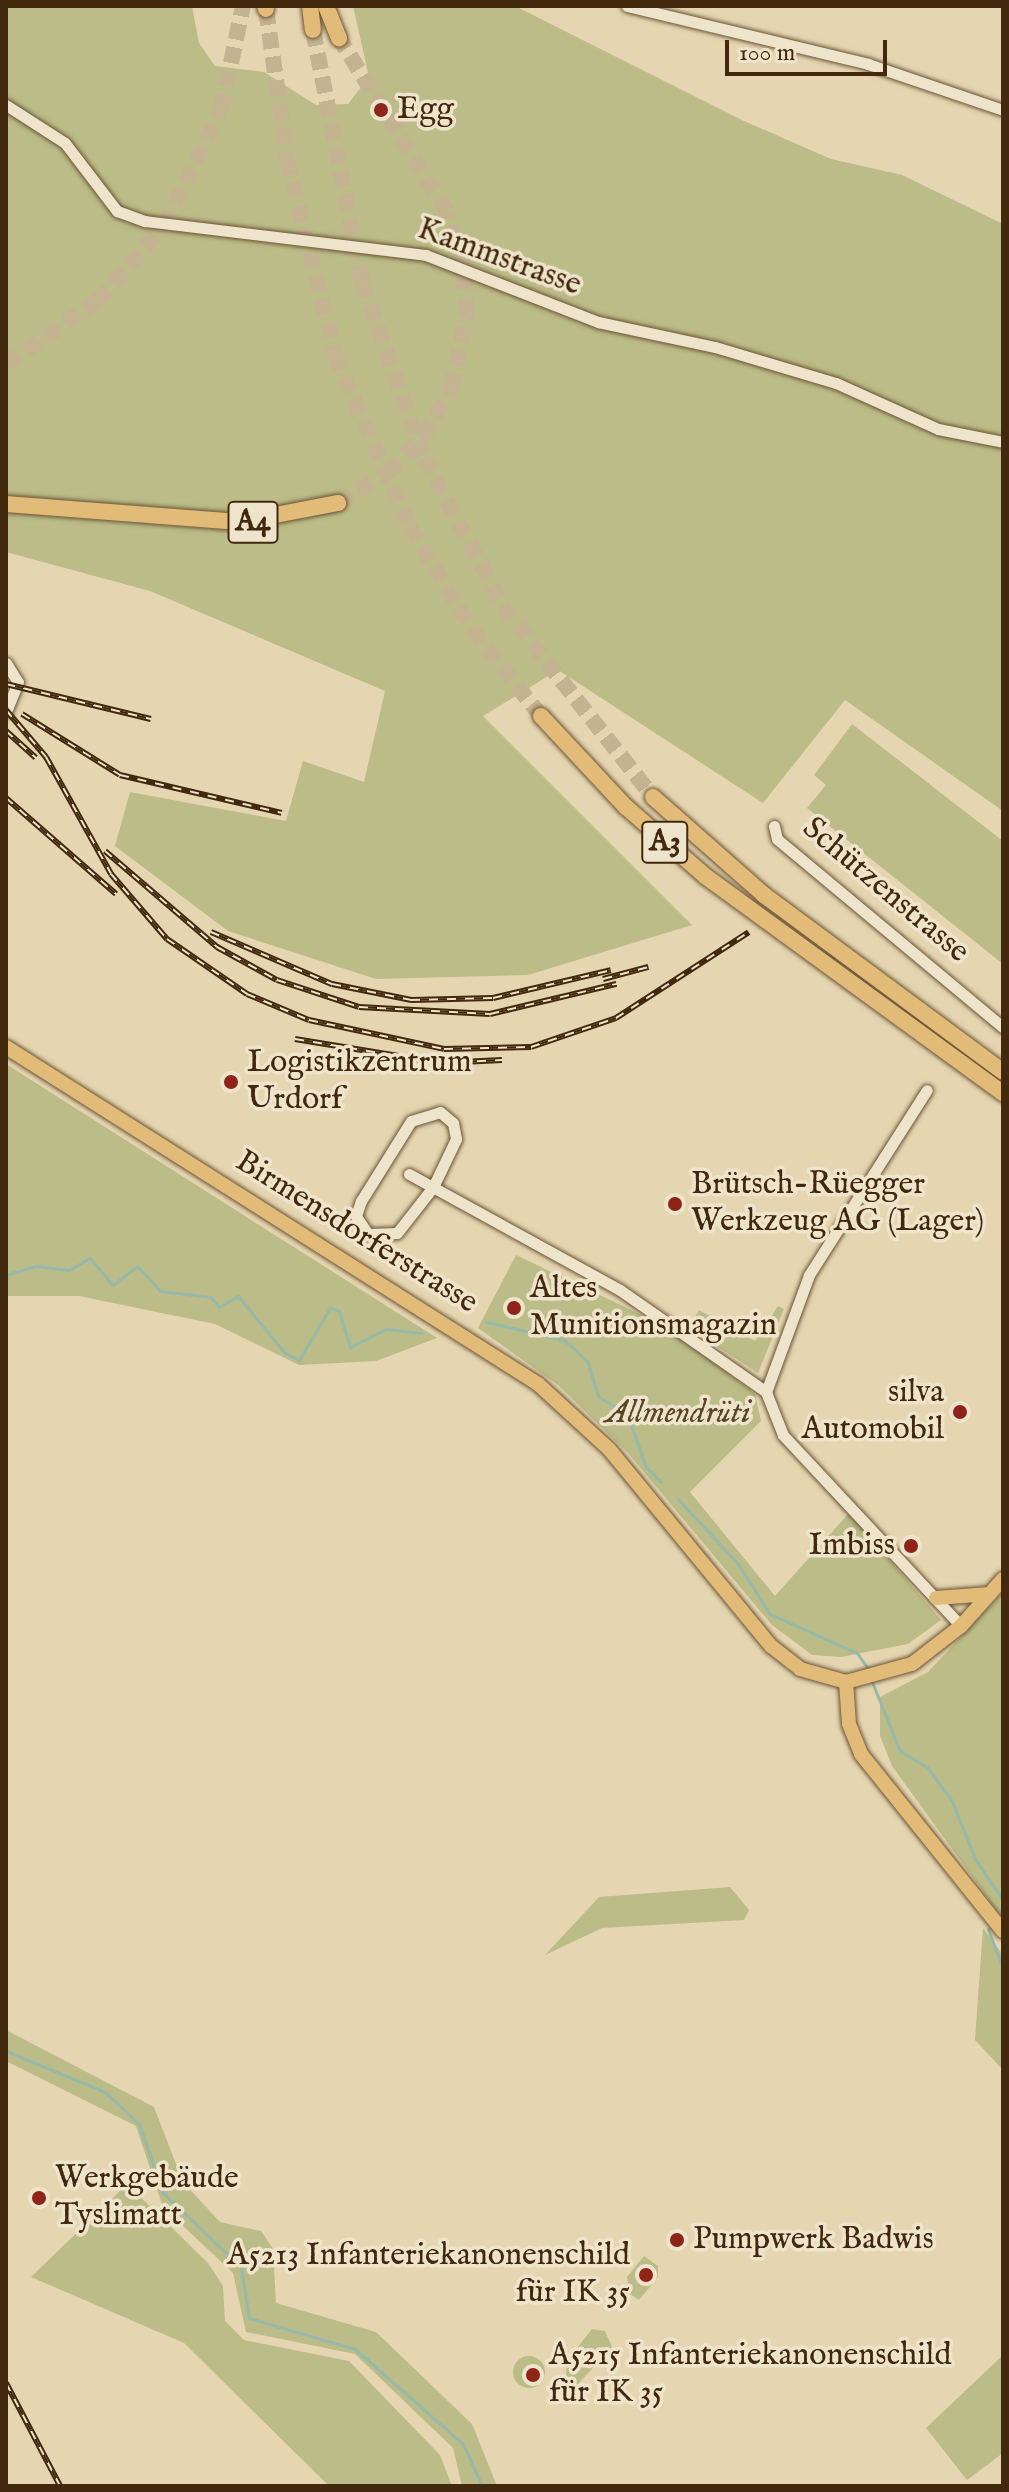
<!DOCTYPE html>
<html>
<head>
<meta charset="utf-8">
<style>
  body { margin:0 }
  #map { position:relative; width:1009px; height:2492px; overflow:hidden; background:#e5d6b1; font-family:"IM FELL English",serif }
  div>[style] { position:absolute }
  [style*='--x'] { left:calc(var(--x)*1px); top:calc(var(--y)*1px); width:calc(var(--w)*1px); rotate:calc(var(--a)*1deg) }
  .green>* { inset:0; background:#bbbc87 }
  .round { border-radius:50% }
  .stream>* { height:3px; margin:-1.5px; padding:0 1.5px; transform-origin:1.5px; border-radius:1.5px; background:#96b9a9 }
  .highway-tunnel>* { height:16px; margin-top:-8px; transform-origin:0; background:repeating-linear-gradient(90deg,#c4b390 0 16px,transparent 0 24px) }
  .roads { filter:drop-shadow(0 0 2px #6b5436) drop-shadow(0 0 2px #6b5436) }
  .minor>* { height:11px; margin:-5.5px; padding:0 5.5px; transform-origin:5.5px; border-radius:5.5px; background:#eee4cc }
  .major>* { height:14px; margin:-7px; padding:0 7px; transform-origin:7px; border-radius:7px; background:#e2bb78 }
  .highway>* { height:16px; margin:-8px; padding:0 8px; transform-origin:8px; border-radius:8px; background:#e2bb78 }
  .rail>* { height:6px; margin-top:-3px; transform-origin:0; background:repeating-linear-gradient(90deg,#eee4cc 0 9px,#42280d 0 18px); box-sizing:border-box; border-block:2px solid #42280d }
  .dots>* { width:22px; height:22px; translate:-50% -50%; box-sizing:border-box; border:4px solid #eee4cc; border-radius:50% }
  span { translate:-50% -50%; white-space:nowrap; text-align:center; line-height:1.15; -webkit-text-stroke:7px #eee4cc; paint-order:stroke }
  .shield-label span { padding:2px 6px; background:#eee4cc; border:2px solid; border-radius:6px; -webkit-text-stroke-width:0 }
  .shield-label { font-size:30px; color:#42280d; font-weight:700 }
  .poi-label { font-size:32px; color:#42280d }
  .left { translate:0 -50%; text-align:left }
  .right { translate:-100% -50%; text-align:right }
  .street-label { font-size:32px; color:#42280d }
  .park-label { font-size:32px; color:#5a4625; font-style:italic }
  .frame { position:absolute; inset:0; border:8px solid #42280d; pointer-events:none }
  .scale { position:absolute; left:725px; top:40px; width:162px; height:36px; box-sizing:border-box; border:4px solid #42280d; border-top:0; padding-left:10px; font-size:24px; line-height:28px; white-space:nowrap; color:#42280d; -webkit-text-stroke:6px #eee4cc; paint-order:stroke }
</style>
</head>
<body>
<div id="map">
  <div class="green">
    <div style="clip-path:polygon(6px 6px,192px 6px,199px 43px,215px 66px,264px 72px,316px 105px,348px 104px,369px 77px,353px 6px,515px 6px,744px 121px,831px 159px,902px 175px,1003px 224px,1003px 811px,845px 700px,763px 803px,558px 670px,483px 716px,692px 925px,528px 975px,376px 979px,228px 931px,115px 846px,130px 792px,286px 821px,303px 761px,364px 782px,385px 691px,150px 591px,6px 552px)"></div>
    <div style="clip-path:polygon(852px 724px,1003px 841px,1003px 964px,807px 808px,826px 785px,814px 775px)"></div>
    <div style="clip-path:polygon(6px 1064px,437px 1338px,376px 1361px,299px 1365px,215px 1324px,79px 1296px,6px 1296px)"></div>
    <div style="clip-path:polygon(516px 1255px,671px 1329px,755px 1394px,761px 1421px,690px 1492px,775px 1596px,849px 1513px,941px 1620px,908px 1644px,841px 1657px,812px 1655px,772px 1625px,628px 1453px,558px 1385px,478px 1328px)"></div>
    <div style="clip-path:polygon(778px 1306px,784px 1309px,758px 1373px,689px 1328px,699px 1310px,755px 1341px)"></div>
    <div style="clip-path:polygon(1003px 1592px,1003px 1919px,892px 1766px,880px 1736px,880px 1697px,928px 1672px)"></div>
    <div style="clip-path:polygon(730px 1887px,749px 1910px,744px 1920px,602px 1928px,545px 1955px,599px 1897px)"></div>
    <div style="clip-path:polygon(983px 1928px,1003px 1955px,1003px 2070px,975px 2040px)"></div>
    <div style="clip-path:polygon(6px 2030px,154px 2107px,183px 2182px,220px 2222px,261px 2231px,273px 2249px,276px 2303px,376px 2332px,472px 2424px,497px 2486px,462px 2486px,453px 2448px,355px 2354px,246px 2332px,233px 2273px,163px 2207px,136px 2126px,6px 2061px)"></div>
    <div style="clip-path:polygon(127px 2184px,208px 2263px,223px 2286px,225px 2321px,244px 2340px,349px 2361px,440px 2455px,452px 2486px,329px 2486px,184px 2343px,31px 2277px)"></div>
    <div style="clip-path:polygon(644px 2256px,658px 2266px,658px 2277px,639px 2300px,630px 2294px,627px 2277px)"></div>
    <div style="clip-path:polygon(592px 2329px,605px 2331px,612px 2347px,567px 2396px,566px 2362px)"></div>
    <div style="clip-path:polygon(1003px 2355px,1003px 2453px,967px 2480px,926px 2428px)"></div>
    <div class="round" style="left:513px;top:2356px;width:32px;height:32px"></div>
  </div>
  <div class="stream">
    <div style="--x:6;--y:1275;--w:31;--a:-17"></div>
    <div style="--x:36;--y:1266;--w:33;--a:7"></div>
    <div style="--x:69;--y:1270;--w:24;--a:-30"></div>
    <div style="--x:90;--y:1258;--w:35;--a:50"></div>
    <div style="--x:113;--y:1285;--w:31;--a:-38"></div>
    <div style="--x:137;--y:1266;--w:34;--a:47"></div>
    <div style="--x:160;--y:1291;--w:51;--a:6.7"></div>
    <div style="--x:211;--y:1297;--w:13;--a:51"></div>
    <div style="--x:219;--y:1307;--w:22;--a:-30"></div>
    <div style="--x:238;--y:1296;--w:74;--a:50.5"></div>
    <div style="--x:285;--y:1353;--w:16;--a:27"></div>
    <div style="--x:299;--y:1360;--w:61;--a:-59.2"></div>
    <div style="--x:330;--y:1308;--w:9;--a:18"></div>
    <div style="--x:339;--y:1311;--w:38;--a:73"></div>
    <div style="--x:350;--y:1347;--w:39;--a:-27"></div>
    <div style="--x:385;--y:1329;--w:37;--a:6"></div>
    <div style="--x:487;--y:1322;--w:79;--a:13.2"></div>
    <div style="--x:564;--y:1340;--w:31;--a:42"></div>
    <div style="--x:587;--y:1361;--w:38;--a:72"></div>
    <div style="--x:599;--y:1397;--w:33;--a:31"></div>
    <div style="--x:627;--y:1414;--w:56;--a:70.3"></div>
    <div style="--x:646;--y:1467;--w:21;--a:45"></div>
    <div style="--x:678;--y:1499;--w:88;--a:47.3"></div>
    <div style="--x:738;--y:1564;--w:59;--a:57.4"></div>
    <div style="--x:770;--y:1614;--w:95;--a:24.1"></div>
    <div style="--x:857;--y:1653;--w:21;--a:55"></div>
    <div style="--x:872;--y:1682;--w:74;--a:67.9"></div>
    <div style="--x:900;--y:1751;--w:31;--a:31"></div>
    <div style="--x:927;--y:1767;--w:42;--a:53.7"></div>
    <div style="--x:952;--y:1801;--w:62;--a:68.4"></div>
    <div style="--x:975;--y:1859;--w:50;--a:55.7"></div>
    <div style="--x:1001;--y:1913;--w:5;--a:-68"></div>
    <div style="--x:988;--y:1929;--w:43;--a:69.4"></div>
    <div style="--x:6;--y:2051;--w:107;--a:22.5"></div>
    <div style="--x:105;--y:2092;--w:47;--a:43.3"></div>
    <div style="--x:139;--y:2124;--w:73;--a:70.8"></div>
    <div style="--x:163;--y:2193;--w:108;--a:43.5"></div>
    <div style="--x:241;--y:2267;--w:52;--a:81.1"></div>
    <div style="--x:249;--y:2318;--w:110;--a:16.3"></div>
    <div style="--x:355;--y:2349;--w:144;--a:41.3"></div>
    <div style="--x:463;--y:2444;--w:46;--a:65.7"></div>
  </div>
  <div class="highway-tunnel">
    <div style="--x:266;--y:9;--w:151;--a:82"></div>
    <div style="--x:287;--y:159;--w:202;--a:76.2"></div>
    <div style="--x:335;--y:355;--w:186;--a:66.6"></div>
    <div style="--x:409;--y:526;--w:121;--a:58.5"></div>
    <div style="--x:472;--y:629;--w:111;--a:51.6"></div>
    <div style="--x:313;--y:30;--w:257;--a:79"></div>
    <div style="--x:362;--y:282;--w:187;--a:70.6"></div>
    <div style="--x:424;--y:458;--w:166;--a:62"></div>
    <div style="--x:502;--y:605;--w:244;--a:51.8"></div>
    <div style="--x:6;--y:364;--w:111;--a:-34.7"></div>
    <div style="--x:97;--y:301;--w:101;--a:-48.2"></div>
    <div style="--x:164;--y:226;--w:129;--a:-63.8"></div>
    <div style="--x:221;--y:110;--w:106;--a:-78.1"></div>
    <div style="--x:338;--y:503;--w:58;--a:-31"></div>
    <div style="--x:388;--y:473;--w:50;--a:-45.8"></div>
    <div style="--x:423;--y:437;--w:56;--a:-59.7"></div>
    <div style="--x:451;--y:389;--w:78;--a:-78.1"></div>
    <div style="--x:467;--y:313;--w:49;--a:-94.7"></div>
    <div style="--x:463;--y:264;--w:54;--a:-107.1"></div>
    <div style="--x:447;--y:212;--w:205;--a:-121.8"></div>
  </div>
  <div class="roads">
    <div class="minor">
      <div style="--x:627;--y:6;--w:248;--a:13.5"></div>
      <div style="--x:868;--y:64;--w:143;--a:18.8"></div>
      <div style="--x:6;--y:105;--w:70;--a:32.8"></div>
      <div style="--x:65;--y:143;--w:86;--a:52.6"></div>
      <div style="--x:117;--y:211;--w:30;--a:20"></div>
      <div style="--x:145;--y:221;--w:283;--a:6.9"></div>
      <div style="--x:426;--y:255;--w:185;--a:21.3"></div>
      <div style="--x:598;--y:322;--w:120;--a:12.1"></div>
      <div style="--x:715;--y:347;--w:126;--a:16.6"></div>
      <div style="--x:836;--y:383;--w:112;--a:24.3"></div>
      <div style="--x:938;--y:429;--w:66;--a:11.3"></div>
      <div style="--x:6;--y:663;--w:22;--a:58"></div>
      <div style="--x:18;--y:682;--w:32;--a:112"></div>
      <div style="--x:774;--y:826;--w:13;--a:77"></div>
      <div style="--x:777;--y:839;--w:294;--a:39.8"></div>
      <div style="--x:440;--y:1112;--w:17;--a:40"></div>
      <div style="--x:453;--y:1123;--w:16;--a:79"></div>
      <div style="--x:456;--y:1139;--w:53;--a:115.6"></div>
      <div style="--x:433;--y:1187;--w:58;--a:128"></div>
      <div style="--x:397;--y:1233;--w:29;--a:178"></div>
      <div style="--x:368;--y:1234;--w:22;--a:-124"></div>
      <div style="--x:356;--y:1216;--w:16;--a:-72"></div>
      <div style="--x:361;--y:1201;--w:94;--a:-58"></div>
      <div style="--x:411;--y:1121;--w:30;--a:-17"></div>
      <div style="--x:409;--y:1174;--w:241;--a:28.8"></div>
      <div style="--x:620;--y:1290;--w:178;--a:34.9"></div>
      <div style="--x:766;--y:1392;--w:46;--a:68.4"></div>
      <div style="--x:783;--y:1435;--w:261;--a:47"></div>
      <div style="--x:766;--y:1392;--w:125;--a:-69.8"></div>
      <div style="--x:809;--y:1275;--w:219;--a:-57.5"></div>
    </div>
    <div class="major">
      <div style="--x:6;--y:1047;--w:630;--a:32.35"></div>
      <div style="--x:538;--y:1384;--w:96;--a:42.5"></div>
      <div style="--x:609;--y:1449;--w:255;--a:50.6"></div>
      <div style="--x:771;--y:1646;--w:37;--a:38"></div>
      <div style="--x:800;--y:1669;--w:48;--a:15.8"></div>
      <div style="--x:846;--y:1682;--w:68;--a:-15.3"></div>
      <div style="--x:912;--y:1664;--w:62;--a:-37.8"></div>
      <div style="--x:961;--y:1626;--w:63;--a:-48.2"></div>
      <div style="--x:936;--y:1598;--w:54;--a:-4.2"></div>
      <div style="--x:846;--y:1682;--w:42;--a:85.9"></div>
      <div style="--x:849;--y:1724;--w:32;--a:68"></div>
      <div style="--x:861;--y:1754;--w:227;--a:51.3"></div>
    </div>
    <div class="highway">
      <div style="--x:265;--y:6;--w:3;--a:72"></div>
      <div style="--x:310;--y:6;--w:24;--a:83"></div>
      <div style="--x:326;--y:6;--w:35;--a:68"></div>
      <div style="--x:6;--y:504;--w:234;--a:4.4"></div>
      <div style="--x:239;--y:522;--w:101;--a:-10.9"></div>
      <div style="--x:541;--y:716;--w:125;--a:47"></div>
      <div style="--x:626;--y:807;--w:105;--a:41.1"></div>
      <div style="--x:705;--y:876;--w:369;--a:36.1"></div>
      <div style="--x:653;--y:797;--w:148;--a:41.4"></div>
      <div style="--x:764;--y:895;--w:297;--a:36.5"></div>
    </div>
  </div>
  <div class="rail">
    <div style="--x:6;--y:684;--w:149;--a:13.6"></div>
    <div style="--x:6;--y:710;--w:62;--a:49.6"></div>
    <div style="--x:46;--y:757;--w:134;--a:60.9"></div>
    <div style="--x:111;--y:874;--w:86;--a:49.3"></div>
    <div style="--x:167;--y:939;--w:97;--a:34.5"></div>
    <div style="--x:247;--y:994;--w:67;--a:22.8"></div>
    <div style="--x:309;--y:1020;--w:138;--a:12.1"></div>
    <div style="--x:444;--y:1049;--w:87;--a:-1.3"></div>
    <div style="--x:531;--y:1047;--w:90;--a:-18.8"></div>
    <div style="--x:616;--y:1018;--w:158;--a:-32.9"></div>
    <div style="--x:22;--y:714;--w:115;--a:31.9"></div>
    <div style="--x:120;--y:775;--w:166;--a:13.2"></div>
    <div style="--x:6;--y:731;--w:40;--a:42"></div>
    <div style="--x:6;--y:798;--w:146;--a:41.1"></div>
    <div style="--x:105;--y:851;--w:148;--a:40.6"></div>
    <div style="--x:217;--y:947;--w:68;--a:28.8"></div>
    <div style="--x:277;--y:980;--w:86;--a:18.2"></div>
    <div style="--x:359;--y:1007;--w:131;--a:3.1"></div>
    <div style="--x:490;--y:1014;--w:130;--a:-13.4"></div>
    <div style="--x:211;--y:932;--w:132;--a:23.3"></div>
    <div style="--x:332;--y:984;--w:81;--a:11.4"></div>
    <div style="--x:411;--y:1000;--w:82;--a:-1.4"></div>
    <div style="--x:493;--y:998;--w:121;--a:-13.3"></div>
    <div style="--x:603;--y:979;--w:47;--a:-14.9"></div>
    <div style="--x:295;--y:1039;--w:148;--a:9.3"></div>
    <div style="--x:441;--y:1063;--w:61;--a:-2.8"></div>
    <div style="--x:6;--y:2383;--w:116;--a:62.3"></div>
  </div>
  <div class="dots">
    <div style="left:381px;top:110px;background:#8f2418"></div>
    <div style="left:231px;top:1082px;background:#8f2418"></div>
    <div style="left:675px;top:1204px;background:#8f2418"></div>
    <div style="left:514px;top:1308px;background:#8f2418"></div>
    <div style="left:960px;top:1412px;background:#8f2418"></div>
    <div style="left:911px;top:1546px;background:#8f2418"></div>
    <div style="left:39px;top:2198px;background:#8f2418"></div>
    <div style="left:677px;top:2240px;background:#8f2418"></div>
    <div style="left:646px;top:2275px;background:#8f2418"></div>
    <div style="left:533px;top:2375px;background:#8f2418"></div>
  </div>
  <div class="shield-label">
    <span style="left:253px;top:522px">A4</span>
    <span style="left:665px;top:842px">A3</span>
  </div>
  <div class="poi-label">
    <span class="left" style="left:397px;top:110px">Egg</span>
    <span class="left" style="left:247px;top:1082px">Logistikzentrum<br>Urdorf</span>
    <span class="left" style="left:691px;top:1204px">Brütsch-Rüegger<br>Werkzeug AG (Lager)</span>
    <span class="left" style="left:530px;top:1308px">Altes<br>Munitionsmagazin</span>
    <span class="right" style="left:944px;top:1412px">silva<br>Automobil</span>
    <span class="right" style="left:895px;top:1546px">Imbiss</span>
    <span class="left" style="left:55px;top:2198px">Werkgebäude<br>Tyslimatt</span>
    <span class="left" style="left:693px;top:2240px">Pumpwerk Badwis</span>
    <span class="right" style="left:630px;top:2275px">A5213 Infanteriekanonenschild<br>für IK 35</span>
    <span class="left" style="left:549px;top:2375px">A5215 Infanteriekanonenschild<br>für IK 35</span>
  </div>
  <div class="street-label">
    <span style="left:499px;top:258px;rotate:20deg">Kammstrasse</span>
    <span style="left:885px;top:891px;rotate:40deg">Schützenstrasse</span>
    <span style="left:356px;top:1233px;rotate:32deg">Birmensdorferstrasse</span>
  </div>
  <div class="park-label">
    <span style="left:678px;top:1414px">Allmendrüti</span>
  </div>
  <div class="frame"></div>
  <div class="scale">100 m</div>
</div>
</body>
</html>
